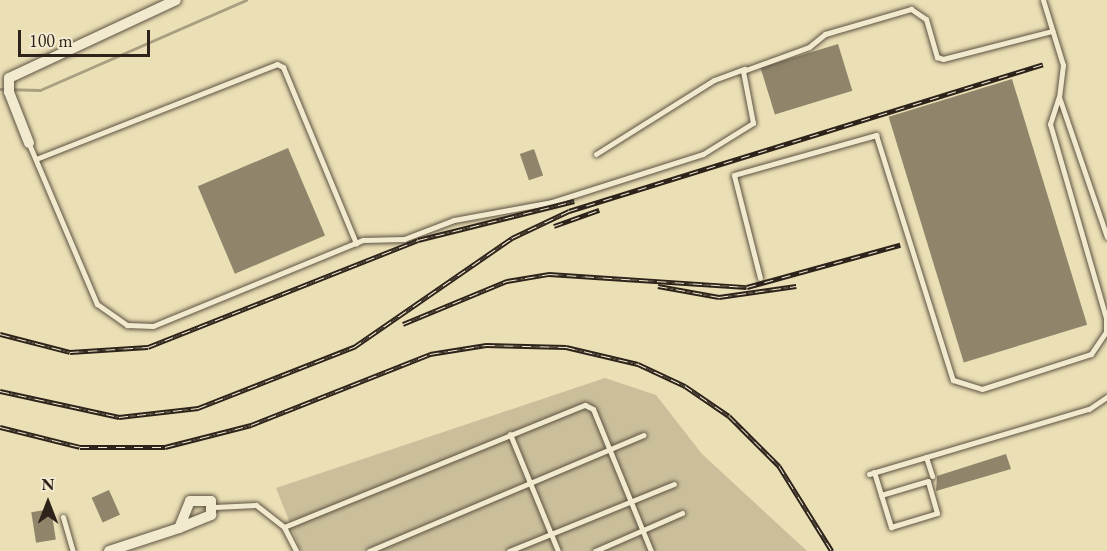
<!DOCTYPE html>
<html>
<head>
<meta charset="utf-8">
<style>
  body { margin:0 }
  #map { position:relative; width:1107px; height:551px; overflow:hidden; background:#ebdfb5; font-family:"EB Garamond",serif }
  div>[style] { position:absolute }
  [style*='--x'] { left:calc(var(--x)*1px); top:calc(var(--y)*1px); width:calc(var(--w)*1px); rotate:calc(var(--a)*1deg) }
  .green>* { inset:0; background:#cbbf9b }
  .stream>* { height:3px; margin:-1.5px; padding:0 1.5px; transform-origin:1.5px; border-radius:1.5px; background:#aa9f81 }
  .building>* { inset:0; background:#90856b; transform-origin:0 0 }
  .roads { filter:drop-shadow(0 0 2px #5c5242) drop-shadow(0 0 2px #5c5242) }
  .lane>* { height:5px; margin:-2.5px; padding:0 2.5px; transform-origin:2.5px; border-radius:2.5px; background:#f2eacf }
  .street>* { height:10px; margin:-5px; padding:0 5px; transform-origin:5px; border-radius:5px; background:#f2eacf }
  .rail>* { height:5px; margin-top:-2.5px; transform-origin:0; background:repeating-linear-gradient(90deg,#f2eacf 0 9px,#2d231b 0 18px); box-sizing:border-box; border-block:2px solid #2d231b }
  span { translate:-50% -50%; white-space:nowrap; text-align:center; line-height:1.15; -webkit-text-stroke:6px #f2eacf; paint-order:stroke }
  .north { position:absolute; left:18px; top:473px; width:60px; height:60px; -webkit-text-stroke:4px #f2eacf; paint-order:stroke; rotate:0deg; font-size:16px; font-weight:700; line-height:24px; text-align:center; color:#2d231b }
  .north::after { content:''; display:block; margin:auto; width:21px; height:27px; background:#2d231b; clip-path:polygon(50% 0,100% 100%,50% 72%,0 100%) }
  .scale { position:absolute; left:18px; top:30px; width:132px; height:27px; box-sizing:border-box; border:3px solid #2d231b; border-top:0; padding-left:8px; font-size:18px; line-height:21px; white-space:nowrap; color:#2d231b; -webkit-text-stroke:4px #f2eacf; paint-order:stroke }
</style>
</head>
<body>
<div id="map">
  <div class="green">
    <div style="clip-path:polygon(605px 378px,656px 395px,702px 454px,807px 551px,301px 551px,276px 488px)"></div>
  </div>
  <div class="stream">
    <div style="--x:0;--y:89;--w:40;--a:1.4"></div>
    <div style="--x:40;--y:90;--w:225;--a:-23.6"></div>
  </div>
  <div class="building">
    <div style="left:838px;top:44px;width:49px;height:81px;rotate:73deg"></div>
    <div style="left:1012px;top:79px;width:257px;height:129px;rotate:73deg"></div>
    <div style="left:288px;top:148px;width:95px;height:98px;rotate:67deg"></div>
    <div style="left:534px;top:149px;width:28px;height:15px;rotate:71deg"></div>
    <div style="clip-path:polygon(1006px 454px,1011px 469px,936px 491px,937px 476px)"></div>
    <div style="left:109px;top:490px;width:27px;height:19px;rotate:66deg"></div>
    <div style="left:51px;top:509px;width:31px;height:20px;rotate:81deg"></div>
  </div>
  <div class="roads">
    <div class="lane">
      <div style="--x:1043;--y:0;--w:68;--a:72.9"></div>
      <div style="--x:1063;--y:65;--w:32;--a:97"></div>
      <div style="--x:1059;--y:97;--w:148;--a:71.1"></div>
      <div style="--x:29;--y:144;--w:174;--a:67"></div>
      <div style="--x:97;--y:304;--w:37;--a:35"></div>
      <div style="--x:127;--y:325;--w:26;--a:2"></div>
      <div style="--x:153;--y:326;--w:227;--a:-22.3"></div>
      <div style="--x:363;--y:240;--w:41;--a:-1.4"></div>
      <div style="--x:404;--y:239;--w:53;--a:-20.8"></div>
      <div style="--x:454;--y:220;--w:100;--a:-10.4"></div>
      <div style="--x:552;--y:202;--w:158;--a:-17.6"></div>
      <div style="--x:703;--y:154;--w:59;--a:-31.8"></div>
      <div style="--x:753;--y:123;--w:53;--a:-100.9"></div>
      <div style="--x:743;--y:71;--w:70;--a:-20"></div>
      <div style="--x:809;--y:47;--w:21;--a:-39"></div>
      <div style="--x:825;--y:34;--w:90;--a:-16.2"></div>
      <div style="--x:911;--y:9;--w:18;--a:34"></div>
      <div style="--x:926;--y:19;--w:40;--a:74"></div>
      <div style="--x:937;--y:57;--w:6;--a:18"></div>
      <div style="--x:943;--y:59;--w:113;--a:-14.4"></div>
      <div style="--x:596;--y:154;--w:139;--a:-32.1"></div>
      <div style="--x:714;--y:80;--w:33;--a:-20"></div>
      <div style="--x:36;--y:159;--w:259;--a:-21.5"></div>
      <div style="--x:277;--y:64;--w:7;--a:27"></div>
      <div style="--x:283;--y:67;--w:191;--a:67.5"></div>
      <div style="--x:760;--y:278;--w:106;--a:-104.2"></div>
      <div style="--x:734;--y:175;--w:148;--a:-15.7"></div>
      <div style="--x:876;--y:135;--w:257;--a:72.6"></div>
      <div style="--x:953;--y:380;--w:30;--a:17"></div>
      <div style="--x:982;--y:389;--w:114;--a:-17.8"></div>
      <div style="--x:1091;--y:354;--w:27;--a:-56"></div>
      <div style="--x:1106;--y:332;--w:14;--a:-90"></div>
      <div style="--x:1106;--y:318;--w:202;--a:-106.1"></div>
      <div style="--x:1050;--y:124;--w:28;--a:-72"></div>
      <div style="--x:510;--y:434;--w:126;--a:67.7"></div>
      <div style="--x:926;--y:457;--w:20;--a:72"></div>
      <div style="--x:874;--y:472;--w:58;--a:72.8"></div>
      <div style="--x:891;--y:527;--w:48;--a:-16.9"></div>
      <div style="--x:937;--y:513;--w:33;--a:-106"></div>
      <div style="--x:928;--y:481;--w:49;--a:163.4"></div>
      <div style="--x:869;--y:474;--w:229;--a:-16.5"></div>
      <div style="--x:1089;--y:409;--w:22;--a:-34"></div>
      <div style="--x:214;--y:507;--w:42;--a:-2.7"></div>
      <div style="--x:256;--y:505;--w:36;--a:38"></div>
      <div style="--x:284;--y:527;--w:27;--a:63"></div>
      <div style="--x:63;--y:517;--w:35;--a:74"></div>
      <div style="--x:284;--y:527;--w:325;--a:-22.1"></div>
      <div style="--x:585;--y:405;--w:9;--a:27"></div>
      <div style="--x:593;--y:409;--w:153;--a:67.8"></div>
      <div style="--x:369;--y:551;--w:298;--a:-22.9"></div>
      <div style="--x:509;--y:551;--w:178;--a:-22.1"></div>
      <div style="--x:595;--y:551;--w:95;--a:-23.6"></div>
    </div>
    <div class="street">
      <div style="--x:29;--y:143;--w:55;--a:-111.4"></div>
      <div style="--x:9;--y:92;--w:14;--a:-90"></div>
      <div style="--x:9;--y:78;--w:184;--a:-25"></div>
      <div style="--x:109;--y:551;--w:74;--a:-18.2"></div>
      <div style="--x:179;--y:528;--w:35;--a:-22"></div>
      <div style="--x:211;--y:515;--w:14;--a:-90"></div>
      <div style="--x:211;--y:501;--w:21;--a:180"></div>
      <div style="--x:190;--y:501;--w:29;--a:112"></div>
    </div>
  </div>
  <div class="rail">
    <div style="--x:554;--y:226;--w:48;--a:-19.6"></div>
    <div style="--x:658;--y:286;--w:62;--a:10.2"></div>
    <div style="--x:719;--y:297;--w:78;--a:-8.1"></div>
    <div style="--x:403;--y:324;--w:113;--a:-22.5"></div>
    <div style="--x:507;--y:281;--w:43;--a:-9.5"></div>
    <div style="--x:549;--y:274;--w:198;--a:3.8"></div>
    <div style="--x:747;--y:287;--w:159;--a:-15.4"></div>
    <div style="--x:0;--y:334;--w:72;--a:14.4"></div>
    <div style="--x:70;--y:352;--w:78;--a:-3.7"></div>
    <div style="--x:148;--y:347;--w:290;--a:-21.6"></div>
    <div style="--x:418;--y:240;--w:161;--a:-14"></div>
    <div style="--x:0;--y:391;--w:122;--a:12.3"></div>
    <div style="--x:119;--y:417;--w:80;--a:-6.5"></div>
    <div style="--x:198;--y:408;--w:168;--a:-21.4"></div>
    <div style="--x:354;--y:347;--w:192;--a:-34.6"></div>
    <div style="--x:512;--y:238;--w:63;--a:-25.3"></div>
    <div style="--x:569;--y:211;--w:496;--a:-17.2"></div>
    <div style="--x:0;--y:427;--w:82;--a:14"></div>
    <div style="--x:80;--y:447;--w:85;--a:0"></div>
    <div style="--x:165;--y:447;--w:89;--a:-14.3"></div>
    <div style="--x:251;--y:425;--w:193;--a:-21.6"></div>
    <div style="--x:430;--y:354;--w:57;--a:-9.1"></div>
    <div style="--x:486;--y:345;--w:80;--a:1.4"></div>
    <div style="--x:566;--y:347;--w:74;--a:13.3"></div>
    <div style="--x:638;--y:364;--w:52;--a:25.1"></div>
    <div style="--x:685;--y:386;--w:53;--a:34.3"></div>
    <div style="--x:729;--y:416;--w:71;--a:45"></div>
    <div style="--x:779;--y:466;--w:100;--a:58.1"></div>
  </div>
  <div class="north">N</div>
  <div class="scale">100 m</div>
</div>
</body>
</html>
